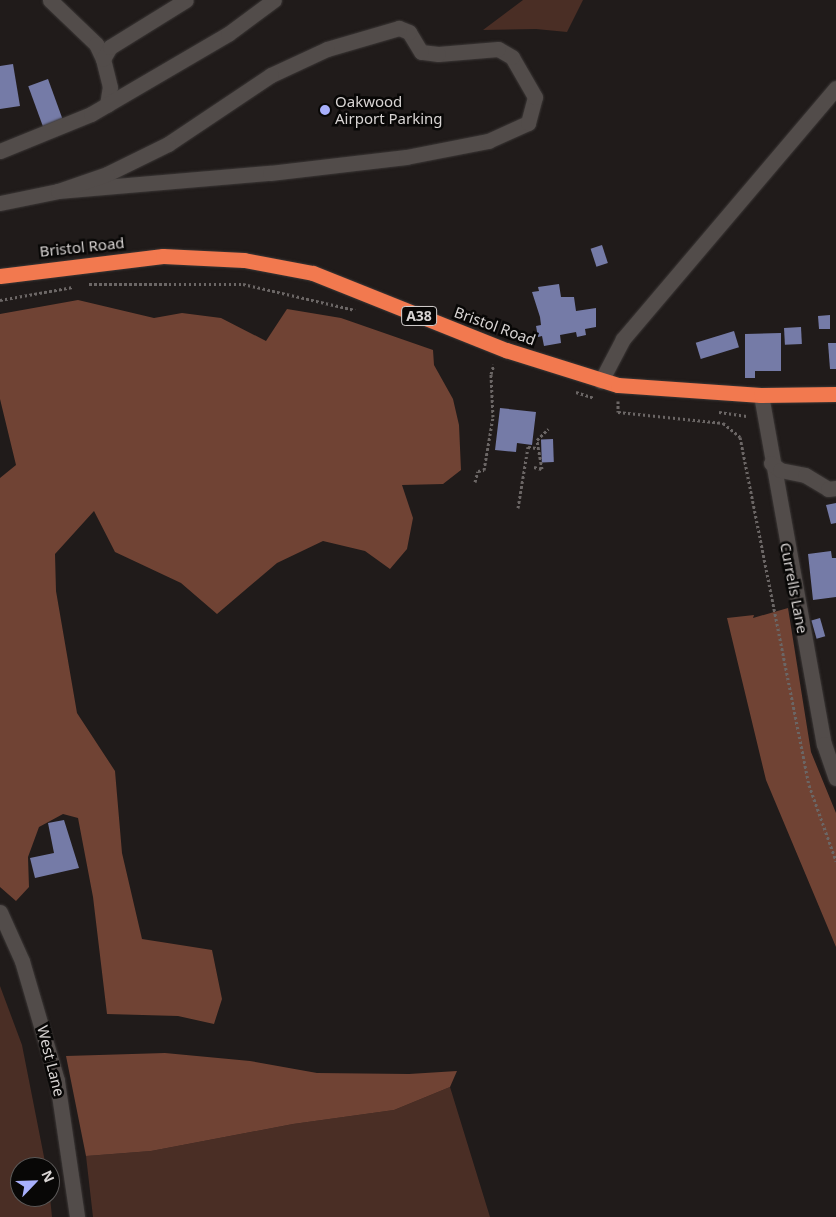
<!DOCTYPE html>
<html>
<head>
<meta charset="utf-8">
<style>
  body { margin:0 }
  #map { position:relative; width:836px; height:1217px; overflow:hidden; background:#201b1a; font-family:"Noto Sans",sans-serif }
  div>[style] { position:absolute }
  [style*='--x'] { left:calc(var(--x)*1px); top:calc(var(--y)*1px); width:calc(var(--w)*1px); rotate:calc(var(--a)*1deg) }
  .green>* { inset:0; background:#4a2e25 }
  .forest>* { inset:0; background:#704334 }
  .building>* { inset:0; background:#757ba7; transform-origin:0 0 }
  .path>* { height:3px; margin-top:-1.5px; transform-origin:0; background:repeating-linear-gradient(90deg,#6b6665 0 2.5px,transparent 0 5px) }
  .roads { filter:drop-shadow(0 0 1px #3b3736) drop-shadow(0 0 1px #3b3736) }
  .minor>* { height:15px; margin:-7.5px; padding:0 7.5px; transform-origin:7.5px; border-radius:7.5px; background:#524c4a }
  .highway>* { height:15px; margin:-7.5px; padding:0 7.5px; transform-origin:7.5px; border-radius:7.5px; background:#f2794f }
  .dots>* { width:14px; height:14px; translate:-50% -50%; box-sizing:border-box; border:2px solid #080706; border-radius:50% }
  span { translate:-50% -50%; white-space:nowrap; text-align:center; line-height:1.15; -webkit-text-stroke:5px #080706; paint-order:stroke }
  .shield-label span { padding:1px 4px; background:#080706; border:1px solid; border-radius:4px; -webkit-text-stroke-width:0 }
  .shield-label { font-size:14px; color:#d8d4d3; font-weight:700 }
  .poi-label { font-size:15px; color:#d8d4d3 }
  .left { translate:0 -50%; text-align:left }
  .street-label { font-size:15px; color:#d8d4d3 }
  .north { position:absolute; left:10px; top:1157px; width:50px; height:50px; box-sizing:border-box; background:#080706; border:1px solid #5b5958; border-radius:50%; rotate:66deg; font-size:14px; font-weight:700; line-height:20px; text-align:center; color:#d8d4d3 }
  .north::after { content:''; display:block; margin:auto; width:18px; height:22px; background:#a8b0fc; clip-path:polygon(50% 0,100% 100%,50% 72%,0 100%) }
</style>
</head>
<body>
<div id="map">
  <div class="green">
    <div style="clip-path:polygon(523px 0,583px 0,567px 32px,536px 29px,483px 30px)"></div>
    <div style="clip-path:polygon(0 986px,22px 1045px,46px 1167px,20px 1167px,20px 1197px,50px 1197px,52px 1217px,0 1217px)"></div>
    <div style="clip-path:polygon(450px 1087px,490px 1217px,93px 1217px,86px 1156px,151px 1151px,293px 1124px,394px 1110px)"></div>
  </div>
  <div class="forest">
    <div style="clip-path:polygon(78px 300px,154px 318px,182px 313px,221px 318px,266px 341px,287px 309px,341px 318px,433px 350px,434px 365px,453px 399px,459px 425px,461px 470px,443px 484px,402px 485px,413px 518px,407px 549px,390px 569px,365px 551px,323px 541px,277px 563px,217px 614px,181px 583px,115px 552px,94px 511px,55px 554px,56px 591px,77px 713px,115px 771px,122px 853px,142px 939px,212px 950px,222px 999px,214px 1024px,178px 1016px,107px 1014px,93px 897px,78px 818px,63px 814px,39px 827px,28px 857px,29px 887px,16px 901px,0 887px,0 478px,16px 465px,0 399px,0 314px)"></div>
    <div style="clip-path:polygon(788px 608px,811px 752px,836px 813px,836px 947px,766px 780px,727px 618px,754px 615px,753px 618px)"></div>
    <div style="clip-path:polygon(165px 1053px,250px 1061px,317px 1073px,409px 1074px,457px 1071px,450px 1087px,394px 1110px,293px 1124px,151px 1151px,86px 1156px,66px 1056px)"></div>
  </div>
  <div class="building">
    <div style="clip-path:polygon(13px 64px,20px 106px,0 109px,0 66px)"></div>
    <div style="left:48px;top:79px;width:47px;height:21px;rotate:70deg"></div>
    <div style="left:602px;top:245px;width:19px;height:12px;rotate:72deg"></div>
    <div style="clip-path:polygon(559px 284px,561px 297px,574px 297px,576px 311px,596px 308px,596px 327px,585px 329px,586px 335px,577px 337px,576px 332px,560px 335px,561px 343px,544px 346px,542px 336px,538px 337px,536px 326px,541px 325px,540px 317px,532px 292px,539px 291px,538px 287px)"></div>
    <div style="clip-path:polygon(830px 315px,830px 329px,819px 329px,818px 316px)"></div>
    <div style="left:801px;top:327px;width:17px;height:17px;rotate:87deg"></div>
    <div style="left:734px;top:331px;width:17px;height:40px;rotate:73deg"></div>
    <div style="clip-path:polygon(781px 333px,781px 371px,755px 371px,755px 378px,745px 378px,745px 334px)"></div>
    <div style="clip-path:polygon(828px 343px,836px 343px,836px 369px,830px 369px)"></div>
    <div style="clip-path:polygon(500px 408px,536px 412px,532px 445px,517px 443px,516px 452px,495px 450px)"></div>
    <div style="left:553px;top:439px;width:23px;height:12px;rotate:88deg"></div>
    <div style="clip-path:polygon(836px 503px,836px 523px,831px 524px,826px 505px)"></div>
    <div style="clip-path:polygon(831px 551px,832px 558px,836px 558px,836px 597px,813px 600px,808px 554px)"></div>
    <div style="left:820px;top:618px;width:19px;height:9px;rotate:74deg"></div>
    <div style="clip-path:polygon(64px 820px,79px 868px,35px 878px,30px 858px,54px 853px,48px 823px)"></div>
  </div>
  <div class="path">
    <div style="--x:89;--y:284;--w:154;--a:0"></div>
    <div style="--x:243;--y:284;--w:115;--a:13.1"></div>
    <div style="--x:0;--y:300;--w:74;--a:-10.1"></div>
    <div style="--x:576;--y:392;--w:19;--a:18"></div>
    <div style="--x:618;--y:401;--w:11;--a:90"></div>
    <div style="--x:618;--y:412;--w:106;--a:6"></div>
    <div style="--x:723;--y:423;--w:22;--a:39"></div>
    <div style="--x:740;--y:437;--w:355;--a:78.8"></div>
    <div style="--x:809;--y:785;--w:81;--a:70.4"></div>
    <div style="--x:719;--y:412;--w:28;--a:8"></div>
    <div style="--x:534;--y:467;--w:8;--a:14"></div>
    <div style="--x:542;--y:469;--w:29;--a:-100"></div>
    <div style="--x:537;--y:440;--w:16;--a:-45"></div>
    <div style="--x:475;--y:482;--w:11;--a:-75"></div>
    <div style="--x:478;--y:471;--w:6;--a:-9"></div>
    <div style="--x:484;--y:470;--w:54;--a:-80.4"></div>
    <div style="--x:493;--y:417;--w:43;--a:-92.7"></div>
    <div style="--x:491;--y:374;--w:10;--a:-73"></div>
    <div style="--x:518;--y:508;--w:62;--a:-80.7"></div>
    <div style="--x:528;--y:447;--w:9;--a:6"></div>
  </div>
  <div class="roads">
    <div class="minor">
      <div style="--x:50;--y:0;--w:64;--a:43.7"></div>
      <div style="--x:96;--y:44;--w:17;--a:65"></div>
      <div style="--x:107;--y:105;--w:18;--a:-81"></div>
      <div style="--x:110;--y:87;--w:29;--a:-104"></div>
      <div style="--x:103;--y:59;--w:14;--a:-60"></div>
      <div style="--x:110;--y:47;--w:89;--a:-31.7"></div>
      <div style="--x:0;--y:151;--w:98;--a:-22.1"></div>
      <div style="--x:91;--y:114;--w:159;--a:-30.3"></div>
      <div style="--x:228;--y:34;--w:57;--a:-36.5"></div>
      <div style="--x:0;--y:203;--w:59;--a:-11.7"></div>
      <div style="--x:58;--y:191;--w:213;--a:-4.9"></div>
      <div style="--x:270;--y:173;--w:137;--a:-6.7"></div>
      <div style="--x:406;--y:157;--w:84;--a:-11"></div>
      <div style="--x:488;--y:141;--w:44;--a:-24.2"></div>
      <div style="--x:528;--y:123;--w:27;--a:-75"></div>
      <div style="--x:535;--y:97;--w:46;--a:-119.9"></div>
      <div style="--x:512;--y:57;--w:16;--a:-150"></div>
      <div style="--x:498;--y:49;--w:60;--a:175.2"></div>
      <div style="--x:438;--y:54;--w:17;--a:-173"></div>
      <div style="--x:421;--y:52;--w:23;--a:-121"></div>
      <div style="--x:409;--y:32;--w:11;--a:-158"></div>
      <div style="--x:399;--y:28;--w:75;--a:163.7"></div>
      <div style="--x:327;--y:49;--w:62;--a:155.1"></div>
      <div style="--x:271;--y:75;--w:124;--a:146.2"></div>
      <div style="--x:168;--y:144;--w:68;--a:153.8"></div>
      <div style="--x:107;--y:174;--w:52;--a:160.9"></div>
      <div style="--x:601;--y:381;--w:47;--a:-62.4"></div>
      <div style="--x:623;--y:339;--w:329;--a:-49.7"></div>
      <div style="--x:761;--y:395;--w:355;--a:79.8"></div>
      <div style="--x:824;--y:744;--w:36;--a:71"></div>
      <div style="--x:771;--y:463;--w:11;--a:38"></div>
      <div style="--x:780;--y:470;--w:25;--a:11"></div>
      <div style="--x:805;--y:475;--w:27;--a:31"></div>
      <div style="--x:828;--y:489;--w:8;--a:-7"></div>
      <div style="--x:0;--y:912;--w:54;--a:65.8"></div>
      <div style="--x:22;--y:961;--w:125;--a:73.7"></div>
      <div style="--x:57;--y:1081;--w:137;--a:81.6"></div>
    </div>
    <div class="highway">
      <div style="--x:0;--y:276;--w:164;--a:-7"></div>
      <div style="--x:163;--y:256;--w:81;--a:2.8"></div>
      <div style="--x:244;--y:260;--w:70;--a:10.7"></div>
      <div style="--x:313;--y:273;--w:208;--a:21.8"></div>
      <div style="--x:506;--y:350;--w:117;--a:17.4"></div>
      <div style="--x:618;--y:385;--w:143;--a:4"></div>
      <div style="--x:761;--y:395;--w:75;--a:-0.8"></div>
    </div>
  </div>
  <div class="dots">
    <div style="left:325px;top:110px;background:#a8b0fc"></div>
  </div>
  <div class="shield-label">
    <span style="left:419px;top:316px">A38</span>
  </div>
  <div class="poi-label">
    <span class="left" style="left:335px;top:110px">Oakwood<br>Airport Parking</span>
  </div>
  <div class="street-label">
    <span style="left:82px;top:247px;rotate:-6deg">Bristol Road</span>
    <span style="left:495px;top:326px;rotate:20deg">Bristol Road</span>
    <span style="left:794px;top:588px;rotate:79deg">Currells Lane</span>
    <span style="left:51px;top:1061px;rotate:76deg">West Lane</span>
  </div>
  <div class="north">N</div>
</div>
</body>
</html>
